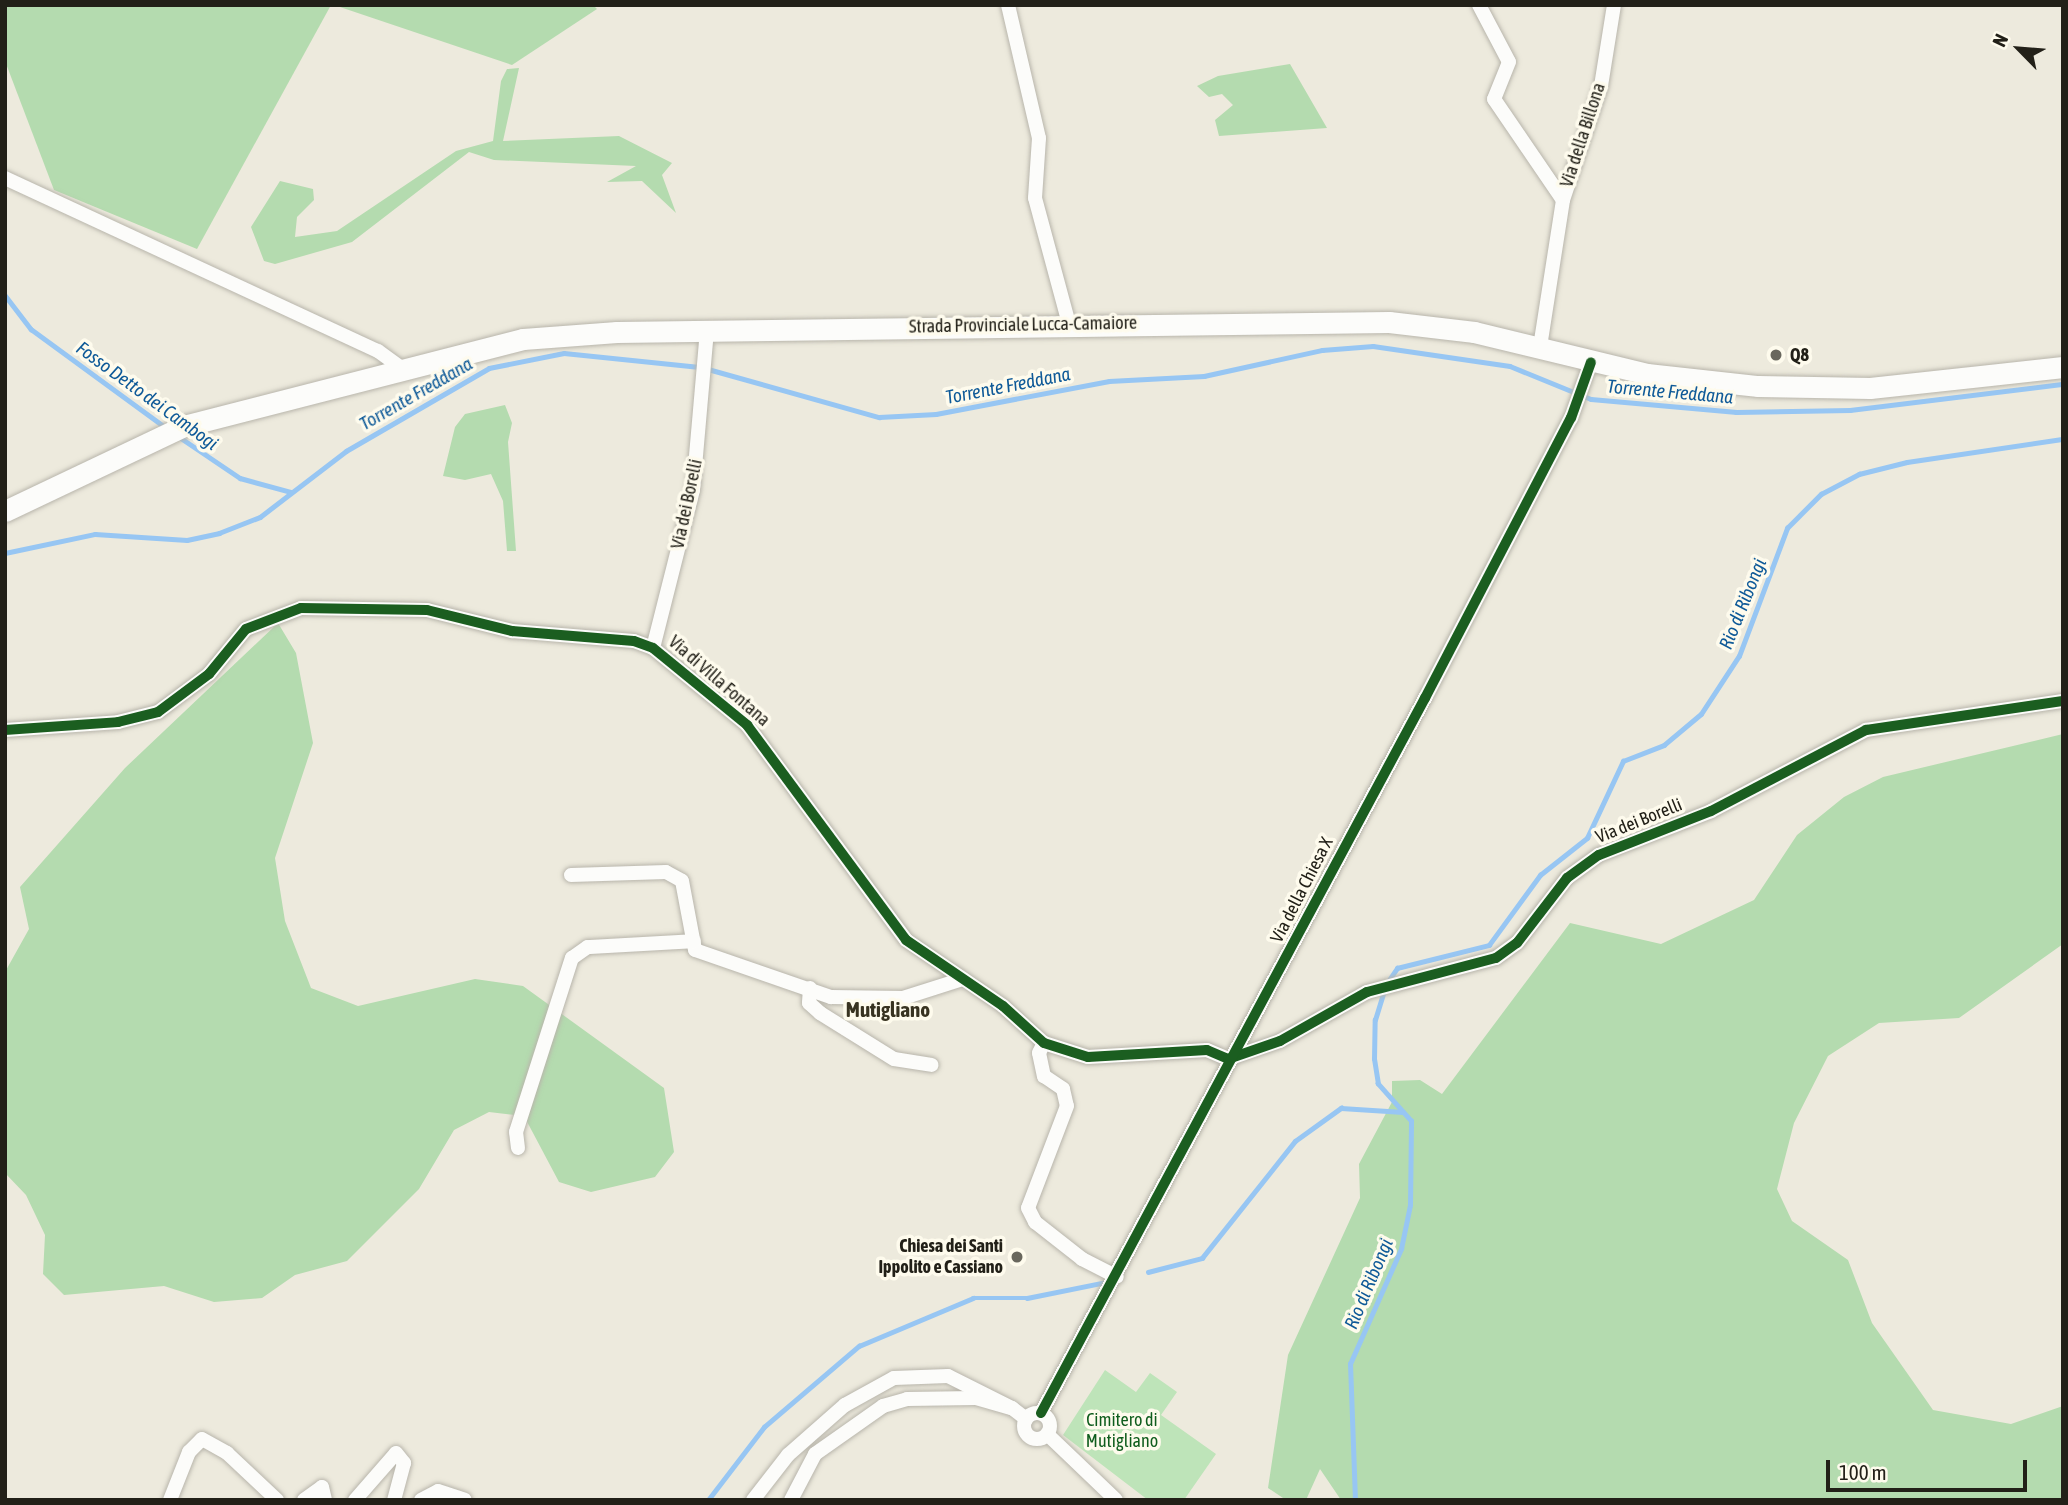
<!DOCTYPE html>
<html>
<head>
<meta charset="utf-8">
<style>
  body { margin:0 }
  #map { position:relative; width:2068px; height:1505px; overflow:hidden; background:#edeadd; font-family:"Asap Condensed",sans-serif }
  div>[style] { position:absolute }
  [style*='--x'] { left:calc(var(--x)*1px); top:calc(var(--y)*1px); width:calc(var(--w)*1px); rotate:calc(var(--a)*1deg) }
  .green>* { inset:0; background:#bee4b9 }
  .forest>* { inset:0; background:#b4dbaf }
  .stream>* { height:4.5px; margin:-2.25px; padding:0 2.25px; transform-origin:2.25px; border-radius:2.25px; background:#97c6f3 }
  .roads { filter:drop-shadow(0 0 2px #b8b5ab) drop-shadow(0 0 2px #b8b5ab) }
  .street>* { height:14px; margin:-7px; padding:0 7px; transform-origin:7px; border-radius:7px; background:#fcfcfa }
  .street>.ring { margin:-7px; padding:0; box-sizing:content-box; background:none; border:14px solid #fcfcfa; border-radius:50% }
  .secondary>* { height:21px; margin:-10.5px; padding:0 10.5px; transform-origin:10.5px; border-radius:10.5px; background:#fcfcfa }
  .cycleway>* { height:10px; margin:-5px; padding:0 5px; transform-origin:5px; border-radius:5px; background:#1b5e20 }
  .dots>* { width:19px; height:19px; translate:-50% -50%; box-sizing:border-box; border:4px solid #fefbed; border-radius:50% }
  span { translate:-50% -50%; white-space:nowrap; text-align:center; line-height:1.15; -webkit-text-stroke:7px #fefbed; paint-order:stroke }
  .street-label { font-size:18px; color:#222018 }
  .poi-label { font-size:18px; color:#222018; font-weight:700 }
  .left { translate:0 -50%; text-align:left }
  .right { translate:-100% -50%; text-align:right }
  .park-label { font-size:18px; color:#0f5d1d }
  .water-label { font-size:19px; color:#0f5a98; font-style:italic }
  .quarter-label { font-size:21px; color:#383321; font-weight:700 }
  .frame { position:absolute; inset:0; border:7px solid #222018; pointer-events:none }
  .north { position:absolute; left:1984px; top:14px; width:70px; height:70px; -webkit-text-stroke:5px #fefbed; paint-order:stroke; rotate:295deg; font-size:19px; font-weight:700; line-height:28px; text-align:center; color:#222018 }
  .north::after { content:''; display:block; margin:auto; width:24px; height:32px; background:#222018; clip-path:polygon(50% 0,100% 100%,50% 72%,0 100%) }
  .scale { position:absolute; left:1826px; top:1460px; width:201px; height:32px; box-sizing:border-box; border:4px solid #222018; border-top:0; padding-left:9px; font-size:21px; line-height:24px; white-space:nowrap; color:#222018; -webkit-text-stroke:5px #fefbed; paint-order:stroke }
</style>
</head>
<body>
<div id="map">
  <div class="green">
    <div style="clip-path:polygon(1105px 1370px,1136px 1392px,1150px 1373px,1177px 1392px,1161px 1415px,1216px 1454px,1184px 1500px,1148px 1500px,1063px 1435px)"></div>
  </div>
  <div class="forest">
    <div style="clip-path:polygon(5px 5px,331px 5px,197px 249px,54px 190px,5px 61px)"></div>
    <div style="clip-path:polygon(334px 5px,593px 5px,597px 9px,512px 65px)"></div>
    <div style="clip-path:polygon(1290px 64px,1327px 128px,1219px 136px,1215px 120px,1233px 105px,1222px 94px,1209px 97px,1197px 86px,1218px 76px)"></div>
    <div style="clip-path:polygon(519px 68px,503px 141px,619px 136px,672px 163px,662px 175px,676px 213px,642px 181px,607px 182px,636px 166px,494px 160px,469px 152px,352px 242px,275px 264px,264px 261px,251px 227px,280px 181px,313px 189px,314px 200px,297px 217px,295px 237px,337px 231px,456px 151px,493px 141px,501px 81px,507px 69px)"></div>
    <div style="clip-path:polygon(505px 405px,512px 423px,508px 442px,516px 551px,507px 551px,503px 501px,491px 474px,465px 480px,443px 476px,455px 427px,465px 414px)"></div>
    <div style="clip-path:polygon(278px 623px,296px 653px,313px 743px,275px 858px,285px 921px,311px 988px,358px 1006px,475px 979px,523px 986px,664px 1088px,674px 1152px,655px 1177px,591px 1192px,559px 1182px,524px 1116px,489px 1112px,454px 1130px,419px 1189px,347px 1261px,295px 1275px,262px 1298px,214px 1302px,164px 1286px,64px 1295px,43px 1274px,45px 1235px,26px 1195px,5px 1173px,5px 972px,29px 929px,20px 887px,125px 768px)"></div>
    <div style="clip-path:polygon(2063px 734px,2063px 944px,1959px 1018px,1879px 1023px,1828px 1056px,1794px 1123px,1777px 1189px,1792px 1221px,1848px 1260px,1872px 1323px,1933px 1410px,2011px 1424px,2063px 1406px,2063px 1500px,1341px 1500px,1320px 1469px,1306px 1500px,1286px 1500px,1268px 1488px,1288px 1355px,1360px 1198px,1359px 1164px,1392px 1102px,1392px 1081px,1420px 1080px,1442px 1094px,1570px 923px,1661px 944px,1754px 900px,1797px 835px,1844px 797px,1883px 777px)"></div>
  </div>
  <div class="stream">
    <div style="--x:5;--y:295;--w:43;--a:52.6"></div>
    <div style="--x:31;--y:329;--w:166;--a:36.2"></div>
    <div style="--x:708;--y:369;--w:178;--a:15.7"></div>
    <div style="--x:879;--y:417;--w:57;--a:-3"></div>
    <div style="--x:936;--y:414;--w:176;--a:-10.8"></div>
    <div style="--x:1109;--y:381;--w:95;--a:-3"></div>
    <div style="--x:1204;--y:376;--w:121;--a:-12.4"></div>
    <div style="--x:1322;--y:350;--w:51;--a:-4.5"></div>
    <div style="--x:1373;--y:346;--w:138;--a:8.3"></div>
    <div style="--x:1510;--y:366;--w:87;--a:22.2"></div>
    <div style="--x:1591;--y:399;--w:146;--a:5.1"></div>
    <div style="--x:1736;--y:412;--w:114;--a:-1"></div>
    <div style="--x:1850;--y:410;--w:215;--a:-7"></div>
    <div style="--x:178;--y:436;--w:75;--a:34.1"></div>
    <div style="--x:240;--y:478;--w:53;--a:15.4"></div>
    <div style="--x:5;--y:553;--w:92;--a:-11.9"></div>
    <div style="--x:95;--y:534;--w:92;--a:3.7"></div>
    <div style="--x:187;--y:540;--w:33;--a:-12"></div>
    <div style="--x:219;--y:533;--w:44;--a:-21.3"></div>
    <div style="--x:260;--y:517;--w:108;--a:-37.5"></div>
    <div style="--x:346;--y:451;--w:165;--a:-30.1"></div>
    <div style="--x:489;--y:368;--w:76;--a:-11.3"></div>
    <div style="--x:564;--y:353;--w:136;--a:5.9"></div>
    <div style="--x:1387;--y:983;--w:18;--a:-56"></div>
    <div style="--x:1397;--y:968;--w:95;--a:-14"></div>
    <div style="--x:1489;--y:945;--w:87;--a:-53.9"></div>
    <div style="--x:1540;--y:875;--w:60;--a:-38.2"></div>
    <div style="--x:1587;--y:838;--w:85;--a:-64.9"></div>
    <div style="--x:1623;--y:761;--w:44;--a:-21.3"></div>
    <div style="--x:1664;--y:745;--w:48;--a:-40"></div>
    <div style="--x:1701;--y:714;--w:69;--a:-56.8"></div>
    <div style="--x:1739;--y:656;--w:137;--a:-69.4"></div>
    <div style="--x:1787;--y:528;--w:48;--a:-45"></div>
    <div style="--x:1821;--y:494;--w:43;--a:-27.8"></div>
    <div style="--x:1859;--y:474;--w:49;--a:-14"></div>
    <div style="--x:1907;--y:462;--w:158;--a:-8.4"></div>
    <div style="--x:1148;--y:1272;--w:56;--a:-14.5"></div>
    <div style="--x:1202;--y:1258;--w:149;--a:-51.5"></div>
    <div style="--x:1295;--y:1141;--w:57;--a:-35.7"></div>
    <div style="--x:1341;--y:1108;--w:62;--a:3.7"></div>
    <div style="--x:708;--y:1500;--w:92;--a:-52.5"></div>
    <div style="--x:764;--y:1427;--w:125;--a:-40.5"></div>
    <div style="--x:859;--y:1346;--w:124;--a:-22.8"></div>
    <div style="--x:973;--y:1298;--w:54;--a:0"></div>
    <div style="--x:1027;--y:1298;--w:81;--a:-11.4"></div>
    <div style="--x:1355;--y:1500;--w:136;--a:-92.1"></div>
    <div style="--x:1350;--y:1364;--w:126;--a:-66.1"></div>
    <div style="--x:1401;--y:1249;--w:45;--a:-78.4"></div>
    <div style="--x:1410;--y:1205;--w:84;--a:-89.3"></div>
    <div style="--x:1411;--y:1121;--w:50;--a:-131.7"></div>
    <div style="--x:1378;--y:1084;--w:25;--a:-99"></div>
    <div style="--x:1374;--y:1059;--w:39;--a:-89"></div>
    <div style="--x:1375;--y:1020;--w:30;--a:-73"></div>
  </div>
  <div class="roads">
    <div class="street">
      <div style="--x:1008;--y:5;--w:137;--a:76.9"></div>
      <div style="--x:1039;--y:138;--w:60;--a:93.8"></div>
      <div style="--x:1035;--y:198;--w:131;--a:74.9"></div>
      <div style="--x:1479;--y:5;--w:64;--a:62.2"></div>
      <div style="--x:1509;--y:62;--w:40;--a:112"></div>
      <div style="--x:1494;--y:99;--w:122;--a:55.7"></div>
      <div style="--x:5;--y:178;--w:411;--a:24.9"></div>
      <div style="--x:378;--y:351;--w:29;--a:36"></div>
      <div style="--x:1540;--y:347;--w:149;--a:-81.1"></div>
      <div style="--x:1563;--y:200;--w:120;--a:-71.6"></div>
      <div style="--x:1601;--y:86;--w:82;--a:-80.9"></div>
      <div style="--x:653;--y:648;--w:163;--a:-75.8"></div>
      <div style="--x:693;--y:490;--w:161;--a:-85"></div>
      <div style="--x:5;--y:730;--w:113;--a:-4"></div>
      <div style="--x:118;--y:722;--w:41;--a:-14"></div>
      <div style="--x:158;--y:712;--w:64;--a:-36.7"></div>
      <div style="--x:209;--y:674;--w:58;--a:-50.6"></div>
      <div style="--x:246;--y:629;--w:59;--a:-20.9"></div>
      <div style="--x:301;--y:608;--w:126;--a:0.9"></div>
      <div style="--x:427;--y:610;--w:88;--a:13.9"></div>
      <div style="--x:512;--y:631;--w:122;--a:4.7"></div>
      <div style="--x:634;--y:641;--w:20;--a:20"></div>
      <div style="--x:653;--y:648;--w:122;--a:39.3"></div>
      <div style="--x:747;--y:725;--w:267;--a:53.5"></div>
      <div style="--x:906;--y:940;--w:117;--a:34.2"></div>
      <div style="--x:1003;--y:1006;--w:55;--a:42.1"></div>
      <div style="--x:1044;--y:1043;--w:46;--a:17.7"></div>
      <div style="--x:1088;--y:1057;--w:119;--a:-3.4"></div>
      <div style="--x:1207;--y:1050;--w:23;--a:23"></div>
      <div style="--x:1228;--y:1059;--w:55;--a:-19.1"></div>
      <div style="--x:1280;--y:1041;--w:100;--a:-29.4"></div>
      <div style="--x:1367;--y:992;--w:133;--a:-14.8"></div>
      <div style="--x:1496;--y:958;--w:26;--a:-36"></div>
      <div style="--x:1517;--y:943;--w:82;--a:-52.4"></div>
      <div style="--x:1567;--y:878;--w:39;--a:-36"></div>
      <div style="--x:1599;--y:855;--w:120;--a:-21.4"></div>
      <div style="--x:1711;--y:811;--w:175;--a:-27.6"></div>
      <div style="--x:1866;--y:730;--w:199;--a:-8.4"></div>
      <div style="--x:571;--y:875;--w:95;--a:-1.8"></div>
      <div style="--x:666;--y:872;--w:18;--a:29"></div>
      <div style="--x:682;--y:881;--w:70;--a:79.3"></div>
      <div style="--x:695;--y:950;--w:144;--a:19.1"></div>
      <div style="--x:831;--y:997;--w:72;--a:0.8"></div>
      <div style="--x:903;--y:998;--w:63;--a:-17.6"></div>
      <div style="--x:810;--y:988;--w:15;--a:94"></div>
      <div style="--x:809;--y:1003;--w:15;--a:42"></div>
      <div style="--x:820;--y:1013;--w:87;--a:31.9"></div>
      <div style="--x:894;--y:1059;--w:38;--a:9"></div>
      <div style="--x:1044;--y:1043;--w:11;--a:117"></div>
      <div style="--x:1039;--y:1053;--w:24;--a:78"></div>
      <div style="--x:1044;--y:1076;--w:23;--a:34"></div>
      <div style="--x:1063;--y:1089;--w:17;--a:77"></div>
      <div style="--x:1067;--y:1106;--w:109;--a:110.9"></div>
      <div style="--x:1028;--y:1208;--w:16;--a:63"></div>
      <div style="--x:1035;--y:1222;--w:60;--a:38.2"></div>
      <div style="--x:1082;--y:1259;--w:39;--a:27"></div>
      <div style="--x:518;--y:1148;--w:16;--a:-97"></div>
      <div style="--x:516;--y:1132;--w:183;--a:-72.2"></div>
      <div style="--x:572;--y:958;--w:19;--a:-35"></div>
      <div style="--x:588;--y:947;--w:106;--a:-3.2"></div>
      <div class="ring" style="left:1024px;top:1413px;width:12px;height:12px"></div>
      <div style="--x:1041;--y:1413;--w:812;--a:-61.76"></div>
      <div style="--x:1425;--y:698;--w:316;--a:-62.5"></div>
      <div style="--x:1571;--y:418;--w:59;--a:-70.3"></div>
      <div style="--x:1047;--y:1434;--w:95;--a:43.7"></div>
      <div style="--x:170;--y:1500;--w:52;--a:-68.4"></div>
      <div style="--x:189;--y:1452;--w:18;--a:-45"></div>
      <div style="--x:202;--y:1439;--w:29;--a:29"></div>
      <div style="--x:227;--y:1453;--w:69;--a:43.2"></div>
      <div style="--x:304;--y:1500;--w:22;--a:-36"></div>
      <div style="--x:322;--y:1487;--w:13;--a:77"></div>
      <div style="--x:355;--y:1500;--w:62;--a:-48.9"></div>
      <div style="--x:396;--y:1453;--w:13;--a:51"></div>
      <div style="--x:404;--y:1463;--w:38;--a:105"></div>
      <div style="--x:421;--y:1500;--w:19;--a:-28"></div>
      <div style="--x:438;--y:1491;--w:28;--a:18"></div>
      <div style="--x:753;--y:1500;--w:57;--a:-52.1"></div>
      <div style="--x:788;--y:1455;--w:76;--a:-41.3"></div>
      <div style="--x:845;--y:1405;--w:56;--a:-28.9"></div>
      <div style="--x:894;--y:1378;--w:54;--a:-2.1"></div>
      <div style="--x:948;--y:1376;--w:72;--a:26.6"></div>
      <div style="--x:791;--y:1500;--w:52;--a:-62.4"></div>
      <div style="--x:815;--y:1454;--w:83;--a:-35.2"></div>
      <div style="--x:883;--y:1406;--w:25;--a:-16"></div>
      <div style="--x:907;--y:1399;--w:69;--a:-0.8"></div>
      <div style="--x:976;--y:1398;--w:37;--a:16"></div>
      <div style="--x:1012;--y:1408;--w:18;--a:38"></div>
    </div>
    <div class="secondary">
      <div style="--x:5;--y:511;--w:198;--a:-25.4"></div>
      <div style="--x:184;--y:426;--w:350;--a:-14.4"></div>
      <div style="--x:523;--y:339;--w:94;--a:-4.3"></div>
      <div style="--x:617;--y:332;--w:772;--a:-0.74"></div>
      <div style="--x:1389;--y:322;--w:86;--a:6.7"></div>
      <div style="--x:1474;--y:332;--w:178;--a:13.6"></div>
      <div style="--x:1647;--y:374;--w:112;--a:6.2"></div>
      <div style="--x:1758;--y:386;--w:112;--a:1"></div>
      <div style="--x:1870;--y:388;--w:194;--a:-6.2"></div>
    </div>
  </div>
  <div class="cycleway">
    <div style="--x:5;--y:730;--w:113;--a:-4"></div>
    <div style="--x:118;--y:722;--w:41;--a:-14"></div>
    <div style="--x:158;--y:712;--w:64;--a:-36.7"></div>
    <div style="--x:209;--y:674;--w:58;--a:-50.6"></div>
    <div style="--x:246;--y:629;--w:59;--a:-20.9"></div>
    <div style="--x:301;--y:608;--w:126;--a:0.9"></div>
    <div style="--x:427;--y:610;--w:88;--a:13.9"></div>
    <div style="--x:512;--y:631;--w:122;--a:4.7"></div>
    <div style="--x:634;--y:641;--w:20;--a:20"></div>
    <div style="--x:653;--y:648;--w:122;--a:39.3"></div>
    <div style="--x:747;--y:725;--w:267;--a:53.5"></div>
    <div style="--x:906;--y:940;--w:117;--a:34.2"></div>
    <div style="--x:1003;--y:1006;--w:55;--a:42.1"></div>
    <div style="--x:1044;--y:1043;--w:46;--a:17.7"></div>
    <div style="--x:1088;--y:1057;--w:119;--a:-3.4"></div>
    <div style="--x:1207;--y:1050;--w:23;--a:23"></div>
    <div style="--x:1228;--y:1059;--w:55;--a:-19.1"></div>
    <div style="--x:1280;--y:1041;--w:100;--a:-29.4"></div>
    <div style="--x:1367;--y:992;--w:133;--a:-14.8"></div>
    <div style="--x:1496;--y:958;--w:26;--a:-36"></div>
    <div style="--x:1517;--y:943;--w:82;--a:-52.4"></div>
    <div style="--x:1567;--y:878;--w:39;--a:-36"></div>
    <div style="--x:1599;--y:855;--w:120;--a:-21.4"></div>
    <div style="--x:1711;--y:811;--w:175;--a:-27.6"></div>
    <div style="--x:1866;--y:730;--w:199;--a:-8.4"></div>
    <div style="--x:1041;--y:1413;--w:812;--a:-61.76"></div>
    <div style="--x:1425;--y:698;--w:316;--a:-62.5"></div>
    <div style="--x:1571;--y:418;--w:59;--a:-70.3"></div>
  </div>
  <div class="dots">
    <div style="left:1776px;top:355px;background:#69675d"></div>
    <div style="left:1017px;top:1257px;background:#69675d"></div>
  </div>
  <div class="street-label">
    <span style="left:1583px;top:135px;rotate:-72deg">Via della Billona</span>
    <span style="left:1023px;top:325px;rotate:-1deg">Strada Provinciale Lucca-Camaiore</span>
    <span style="left:687px;top:504px;rotate:-78deg">Via dei Borelli</span>
    <span style="left:719px;top:681px;rotate:41deg">Via di Villa Fontana</span>
    <span style="left:1639px;top:821px;rotate:-22deg">Via dei Borelli</span>
    <span style="left:1302px;top:890px;rotate:-63deg">Via della Chiesa X</span>
  </div>
  <div class="poi-label">
    <span class="left" style="left:1790px;top:355px">Q8</span>
    <span class="right" style="left:1003px;top:1257px">Chiesa dei Santi<br>Ippolito e Cassiano</span>
  </div>
  <div class="park-label">
    <span style="left:1122px;top:1431px">Cimitero di<br>Mutigliano</span>
  </div>
  <div class="water-label">
    <span style="left:1008px;top:386px;rotate:-11deg">Torrente Freddana</span>
    <span style="left:1670px;top:392px;rotate:5deg">Torrente Freddana</span>
    <span style="left:416px;top:394px;rotate:-30deg">Torrente Freddana</span>
    <span style="left:147px;top:396px;rotate:36deg">Fosso Detto dei Cambogi</span>
    <span style="left:1743px;top:604px;rotate:-68deg">Rio di Ribongi</span>
    <span style="left:1369px;top:1284px;rotate:-67deg">Rio di Ribongi</span>
  </div>
  <div class="quarter-label">
    <span style="left:888px;top:1009px">Mutigliano</span>
  </div>
  <div class="frame"></div>
  <div class="north">N</div>
  <div class="scale">100 m</div>
</div>
</body>
</html>
